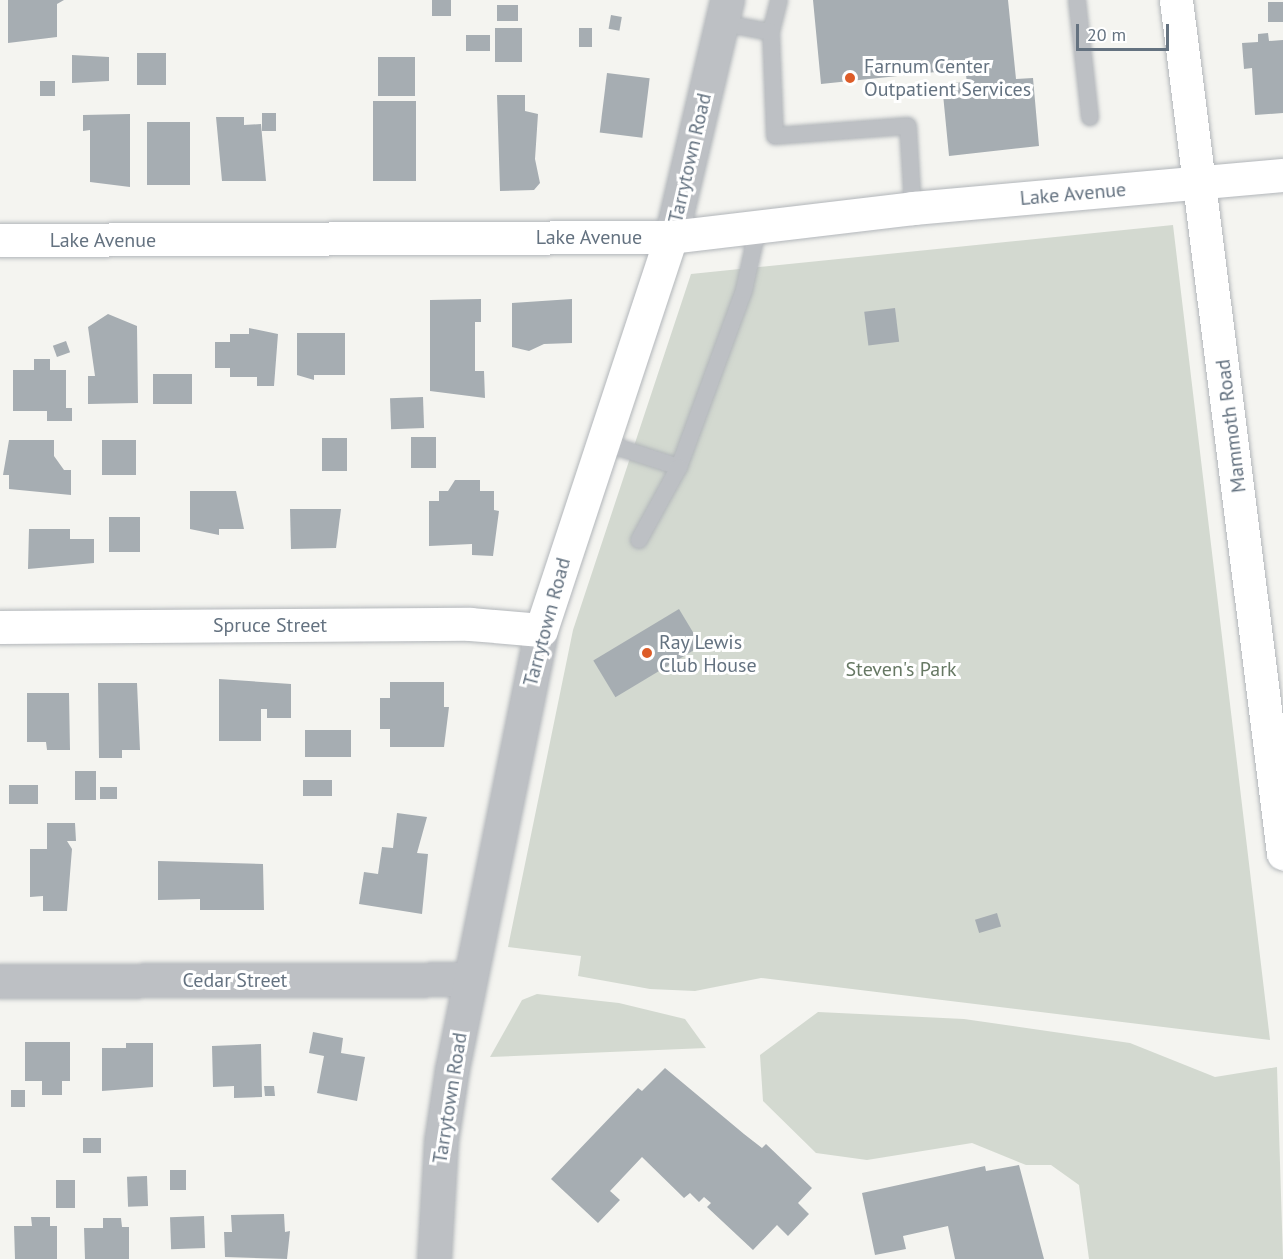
<!DOCTYPE html>
<html>
<head>
<meta charset="utf-8">
<style>
  body { margin:0 }
  #map { position:relative; width:1283px; height:1259px; overflow:hidden; background:#f4f4f0; font-family:"PT Sans",sans-serif }
  div>[style] { position:absolute }
  [style*='--x'] { left:calc(var(--x)*1px); top:calc(var(--y)*1px); width:calc(var(--w)*1px); rotate:calc(var(--a)*1deg) }
  .green>* { inset:0; background:#d3d9d0 }
  .building>* { inset:0; background:#a6adb2; transform-origin:0 0 }
  .roads { filter:drop-shadow(0 0 2px #b2b6ba) drop-shadow(0 0 2px #b2b6ba) }
  .lane>* { height:16px; margin:-8px; padding:0 8px; transform-origin:8px; border-radius:8px; background:#bdc0c4 }
  .street>* { height:33px; margin:-16.5px; padding:0 16.5px; transform-origin:16.5px; border-radius:16.5px; background:#bdc0c4 }
  .secondary>* { height:33px; margin:-16.5px; padding:0 16.5px; transform-origin:16.5px; border-radius:16.5px; background:#fff }
  .dots>* { width:16px; height:16px; translate:-50% -50%; box-sizing:border-box; border:3px solid #fff; border-radius:50% }
  span { translate:-50% -50%; white-space:nowrap; text-align:center; line-height:1.15; -webkit-text-stroke:6px #fff; paint-order:stroke }
  .poi-label { font-size:20px; color:#647280 }
  .left { translate:0 -50%; text-align:left }
  .street-label { font-size:20px; color:#647280 }
  .park-label { font-size:20px; color:#667863 }
  .scale { position:absolute; left:1076px; top:24px; width:93px; height:27px; box-sizing:border-box; border:3px solid #647280; border-top:0; padding-left:8px; font-size:18px; line-height:21px; white-space:nowrap; color:#647280; -webkit-text-stroke:4px #fff; paint-order:stroke }
</style>
</head>
<body>
<div id="map">
  <div class="green">
    <div style="clip-path:polygon(1173px 225px,1270px 1040px,761px 978px,695px 991px,650px 989px,578px 976px,581px 956px,508px 947px,573px 630px,691px 274px)"></div>
    <div style="clip-path:polygon(537px 994px,619px 1003px,685px 1019px,706px 1048px,490px 1057px,522px 1000px)"></div>
    <div style="clip-path:polygon(818px 1012px,964px 1019px,1130px 1043px,1215px 1077px,1277px 1067px,1283px 1259px,1089px 1259px,1079px 1185px,1051px 1165px,1026px 1165px,972px 1143px,867px 1160px,816px 1153px,763px 1101px,760px 1055px)"></div>
  </div>
  <div class="building">
    <div style="clip-path:polygon(8px 0,64px 0,57px 4px,57px 37px,8px 43px)"></div>
    <div style="left:432px;top:0;width:19px;height:16px"></div>
    <div style="clip-path:polygon(813px 0,1008px 0,1016px 79px,1033px 78px,1039px 146px,949px 156px,942px 84px,967px 82px,965px 69px,821px 84px)"></div>
    <div style="left:1283px;top:2px;width:20px;height:15px;rotate:90deg"></div>
    <div style="left:518px;top:5px;width:16px;height:21px;rotate:90deg"></div>
    <div style="left:611px;top:15px;width:11px;height:14px;rotate:10deg"></div>
    <div style="left:495px;top:28px;width:27px;height:34px"></div>
    <div style="left:579px;top:28px;width:13px;height:19px"></div>
    <div style="clip-path:polygon(1268px 33px,1269px 41px,1283px 40px,1283px 113px,1255px 115px,1252px 68px,1244px 69px,1242px 43px,1258px 42px,1258px 34px)"></div>
    <div style="left:466px;top:35px;width:24px;height:16px"></div>
    <div style="left:137px;top:53px;width:29px;height:32px"></div>
    <div style="clip-path:polygon(72px 55px,109px 57px,109px 81px,72px 83px)"></div>
    <div style="left:378px;top:57px;width:37px;height:39px"></div>
    <div style="left:607px;top:73px;width:43px;height:60px;rotate:7deg"></div>
    <div style="left:40px;top:81px;width:15px;height:15px"></div>
    <div style="clip-path:polygon(497px 95px,525px 95px,525px 111px,538px 114px,535px 159px,540px 183px,534px 190px,500px 191px)"></div>
    <div style="left:373px;top:101px;width:43px;height:80px"></div>
    <div style="left:262px;top:113px;width:14px;height:18px"></div>
    <div style="clip-path:polygon(130px 114px,130px 187px,90px 182px,90px 130px,83px 131px,83px 115px)"></div>
    <div style="clip-path:polygon(216px 117px,244px 117px,244px 125px,261px 124px,266px 181px,222px 181px)"></div>
    <div style="left:147px;top:122px;width:43px;height:63px"></div>
    <div style="clip-path:polygon(481px 299px,481px 322px,475px 322px,475px 371px,484px 371px,485px 398px,430px 391px,430px 300px)"></div>
    <div style="clip-path:polygon(572px 299px,572px 343px,544px 344px,529px 351px,512px 347px,512px 303px)"></div>
    <div style="left:895px;top:308px;width:34px;height:31px;rotate:83deg"></div>
    <div style="clip-path:polygon(108px 314px,137px 326px,138px 403px,88px 404px,88px 376px,95px 376px,88px 327px)"></div>
    <div style="clip-path:polygon(249px 328px,278px 334px,274px 386px,257px 386px,257px 377px,230px 377px,230px 368px,215px 368px,215px 342px,230px 342px,230px 334px,249px 334px)"></div>
    <div style="clip-path:polygon(297px 333px,345px 333px,345px 375px,314px 375px,314px 380px,297px 375px)"></div>
    <div style="left:66px;top:341px;width:12px;height:14px;rotate:70deg"></div>
    <div style="clip-path:polygon(34px 359px,50px 359px,50px 370px,66px 370px,66px 408px,72px 408px,72px 421px,47px 421px,47px 411px,13px 411px,13px 370px,34px 370px)"></div>
    <div style="left:192px;top:374px;width:30px;height:39px;rotate:90deg"></div>
    <div style="left:423px;top:397px;width:31px;height:33px;rotate:88deg"></div>
    <div style="left:411px;top:437px;width:25px;height:31px"></div>
    <div style="left:322px;top:438px;width:25px;height:33px"></div>
    <div style="clip-path:polygon(9px 440px,54px 440px,54px 456px,64px 470px,71px 470px,71px 495px,9px 489px,9px 475px,3px 475px)"></div>
    <div style="left:136px;top:440px;width:35px;height:34px;rotate:90deg"></div>
    <div style="clip-path:polygon(455px 480px,480px 480px,480px 491px,494px 491px,494px 510px,499px 511px,493px 556px,472px 555px,472px 544px,429px 546px,429px 501px,439px 501px,439px 491px,448px 491px)"></div>
    <div style="clip-path:polygon(190px 491px,236px 491px,244px 529px,219px 529px,219px 535px,190px 529px)"></div>
    <div style="clip-path:polygon(290px 509px,341px 509px,336px 548px,291px 549px)"></div>
    <div style="left:140px;top:517px;width:35px;height:31px;rotate:90deg"></div>
    <div style="clip-path:polygon(29px 529px,70px 529px,70px 539px,94px 539px,94px 563px,28px 569px)"></div>
    <div style="left:679px;top:609px;width:43px;height:100px;rotate:59deg"></div>
    <div style="clip-path:polygon(219px 679px,291px 684px,291px 718px,267px 718px,267px 709px,261px 709px,261px 741px,219px 741px)"></div>
    <div style="clip-path:polygon(390px 682px,444px 682px,444px 707px,449px 707px,444px 747px,390px 747px,390px 729px,380px 729px,380px 698px,390px 698px)"></div>
    <div style="clip-path:polygon(98px 683px,137px 683px,140px 750px,122px 750px,122px 758px,99px 758px)"></div>
    <div style="clip-path:polygon(27px 693px,69px 693px,70px 750px,47px 750px,46px 742px,27px 742px)"></div>
    <div style="left:305px;top:730px;width:46px;height:27px"></div>
    <div style="left:75px;top:771px;width:21px;height:29px"></div>
    <div style="left:303px;top:780px;width:29px;height:16px"></div>
    <div style="left:9px;top:785px;width:29px;height:19px"></div>
    <div style="left:100px;top:787px;width:17px;height:12px"></div>
    <div style="clip-path:polygon(397px 813px,427px 817px,417px 853px,428px 854px,422px 914px,359px 904px,364px 872px,378px 874px,382px 847px,393px 848px)"></div>
    <div style="clip-path:polygon(47px 823px,75px 823px,76px 841px,67px 841px,72px 849px,67px 911px,43px 911px,43px 896px,30px 897px,30px 849px,47px 849px)"></div>
    <div style="clip-path:polygon(158px 861px,263px 864px,264px 910px,200px 910px,200px 899px,158px 900px)"></div>
    <div style="left:997px;top:913px;width:14px;height:23px;rotate:73deg"></div>
    <div style="clip-path:polygon(313px 1032px,343px 1038px,341px 1053px,365px 1057px,357px 1101px,317px 1093px,324px 1056px,309px 1053px)"></div>
    <div style="clip-path:polygon(25px 1042px,70px 1042px,70px 1081px,62px 1081px,62px 1095px,42px 1095px,42px 1081px,25px 1081px)"></div>
    <div style="clip-path:polygon(126px 1043px,153px 1043px,153px 1087px,102px 1091px,102px 1048px,126px 1048px)"></div>
    <div style="clip-path:polygon(261px 1044px,262px 1097px,234px 1098px,234px 1086px,213px 1087px,212px 1046px)"></div>
    <div style="clip-path:polygon(665px 1068px,744px 1134px,762px 1148px,766px 1144px,812px 1188px,798px 1203px,809px 1214px,788px 1236px,777px 1225px,753px 1250px,707px 1207px,711px 1203px,704px 1197px,699px 1202px,690px 1193px,684px 1198px,642px 1157px,610px 1191px,620px 1200px,598px 1223px,551px 1179px,638px 1088px,642px 1091px)"></div>
    <div style="clip-path:polygon(264px 1086px,274px 1086px,275px 1096px,265px 1096px)"></div>
    <div style="left:11px;top:1090px;width:14px;height:17px"></div>
    <div style="left:101px;top:1138px;width:15px;height:18px;rotate:90deg"></div>
    <div style="clip-path:polygon(1019px 1165px,1044px 1259px,955px 1259px,948px 1226px,903px 1236px,906px 1249px,875px 1255px,862px 1193px,985px 1166px,986px 1171px)"></div>
    <div style="left:170px;top:1170px;width:16px;height:20px"></div>
    <div style="left:147px;top:1176px;width:30px;height:20px;rotate:88deg"></div>
    <div style="left:56px;top:1180px;width:19px;height:28px"></div>
    <div style="clip-path:polygon(284px 1214px,285px 1232px,290px 1231px,287px 1259px,225px 1257px,224px 1232px,232px 1232px,231px 1215px)"></div>
    <div style="left:204px;top:1216px;width:32px;height:34px;rotate:88deg"></div>
    <div style="clip-path:polygon(31px 1217px,50px 1217px,50px 1226px,57px 1226px,57px 1259px,15px 1259px,14px 1226px,32px 1226px)"></div>
    <div style="clip-path:polygon(103px 1218px,121px 1218px,122px 1227px,129px 1227px,129px 1259px,85px 1259px,84px 1228px,103px 1228px)"></div>
  </div>
  <div class="roads">
    <div class="lane">
      <div style="--x:779;--y:0;--w:33;--a:104"></div>
      <div style="--x:771;--y:32;--w:104;--a:87.8"></div>
      <div style="--x:775;--y:136;--w:133;--a:-4.3"></div>
      <div style="--x:908;--y:126;--w:82;--a:86.5"></div>
      <div style="--x:1077;--y:0;--w:118;--a:83.7"></div>
      <div style="--x:722;--y:23;--w:50;--a:10.4"></div>
      <div style="--x:602;--y:442;--w:81;--a:18"></div>
      <div style="--x:679;--y:467;--w:189;--a:-69.8"></div>
      <div style="--x:744;--y:290;--w:65;--a:-77.5"></div>
      <div style="--x:639;--y:540;--w:83;--a:-61.3"></div>
    </div>
    <div class="street">
      <div style="--x:671;--y:237;--w:244;--a:-76.7"></div>
      <div style="--x:0;--y:981;--w:469;--a:-0.2"></div>
      <div style="--x:434;--y:1259;--w:118;--a:-86.6"></div>
      <div style="--x:441;--y:1141;--w:73;--a:-81.3"></div>
      <div style="--x:452;--y:1069;--w:448;--a:-78.5"></div>
    </div>
    <div class="secondary">
      <div style="--x:1176;--y:0;--w:860;--a:82.85"></div>
      <div style="--x:0;--y:240;--w:671;--a:-0.26"></div>
      <div style="--x:671;--y:237;--w:244;--a:-6.8"></div>
      <div style="--x:913;--y:208;--w:371;--a:-5.1"></div>
      <div style="--x:0;--y:627;--w:470;--a:-0.4"></div>
      <div style="--x:470;--y:624;--w:71;--a:4.8"></div>
      <div style="--x:541;--y:630;--w:414;--a:-71.7"></div>
    </div>
  </div>
  <div class="dots">
    <div style="left:850px;top:78px;background:#dd5c28"></div>
    <div style="left:647px;top:653px;background:#dd5c28"></div>
  </div>
  <div class="poi-label">
    <span class="left" style="left:864px;top:78px">Farnum Center<br>Outpatient Services</span>
    <span class="left" style="left:659px;top:654px">Ray Lewis<br>Club House</span>
  </div>
  <div class="street-label">
    <span style="left:690px;top:158px;rotate:-77deg">Tarrytown Road</span>
    <span style="left:1073px;top:194px;rotate:-5deg">Lake Avenue</span>
    <span style="left:589px;top:237px">Lake Avenue</span>
    <span style="left:103px;top:240px">Lake Avenue</span>
    <span style="left:1231px;top:426px;rotate:-97deg">Mammoth Road</span>
    <span style="left:547px;top:622px;rotate:-75deg">Tarrytown Road</span>
    <span style="left:270px;top:625px">Spruce Street</span>
    <span style="left:235px;top:980px">Cedar Street</span>
    <span style="left:450px;top:1098px;rotate:-81deg">Tarrytown Road</span>
  </div>
  <div class="park-label">
    <span style="left:901px;top:669px">Steven's Park</span>
  </div>
  <div class="scale">20 m</div>
</div>
</body>
</html>
